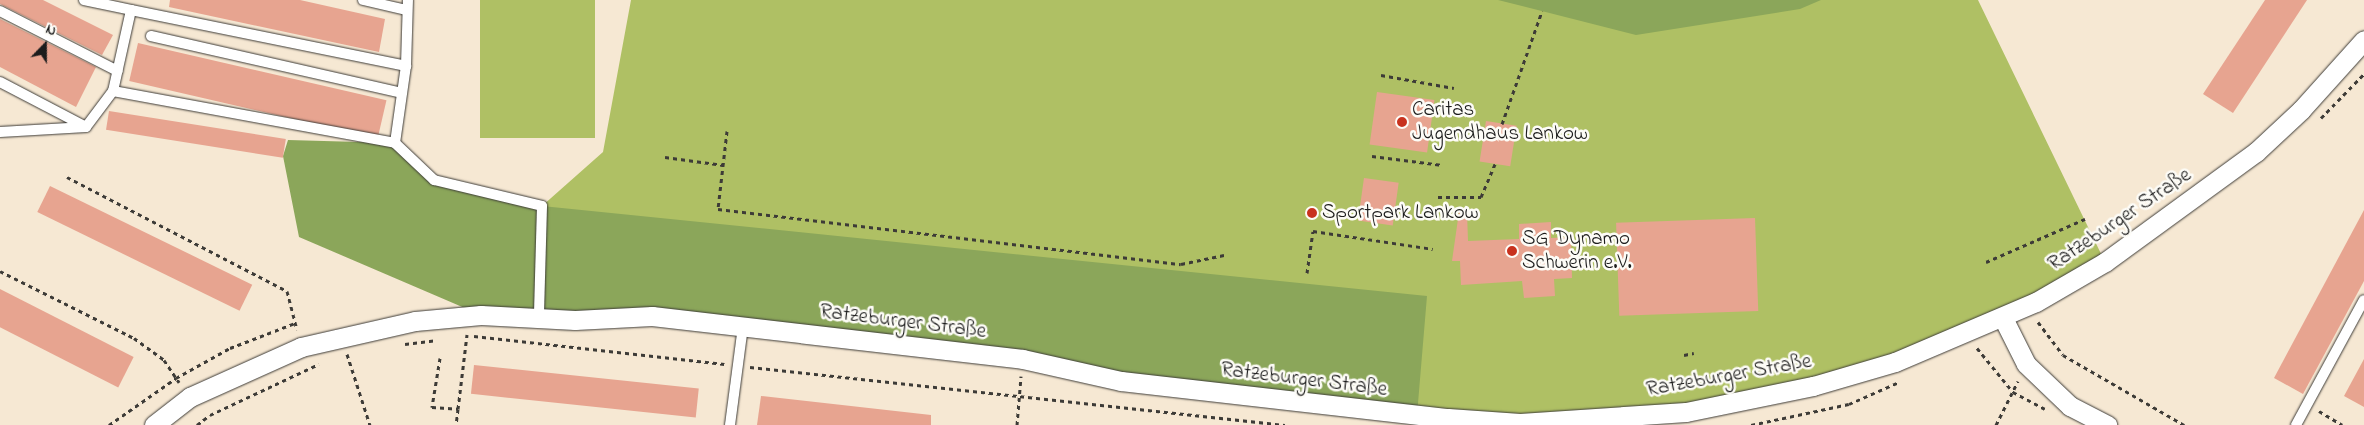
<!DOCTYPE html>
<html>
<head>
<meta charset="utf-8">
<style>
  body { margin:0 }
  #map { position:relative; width:2364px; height:425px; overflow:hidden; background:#f6e8d3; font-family:"Indie Flower",sans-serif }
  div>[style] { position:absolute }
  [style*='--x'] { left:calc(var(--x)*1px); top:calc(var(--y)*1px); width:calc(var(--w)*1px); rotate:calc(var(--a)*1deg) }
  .green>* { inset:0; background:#afc064; transform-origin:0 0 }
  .forest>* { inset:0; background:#8ba65a }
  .building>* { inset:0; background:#e7a490; transform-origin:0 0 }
  .path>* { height:3px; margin-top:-1.5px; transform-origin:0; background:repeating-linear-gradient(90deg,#3d3b37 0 4px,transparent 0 8px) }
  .roads { filter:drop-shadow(0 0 1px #3d3b37) drop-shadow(0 0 1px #3d3b37) }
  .service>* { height:10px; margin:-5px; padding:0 5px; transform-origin:5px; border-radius:5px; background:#fff }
  .minor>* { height:19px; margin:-9.5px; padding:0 9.5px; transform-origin:9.5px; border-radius:9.5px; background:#fff }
  .dots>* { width:14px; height:14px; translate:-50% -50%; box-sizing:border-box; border:2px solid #fdfcf7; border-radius:50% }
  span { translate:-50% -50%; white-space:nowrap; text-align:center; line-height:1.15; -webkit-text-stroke:5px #fdfcf7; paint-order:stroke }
  .poi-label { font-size:21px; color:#1c1c1c }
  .left { translate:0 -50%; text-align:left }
  .street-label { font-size:21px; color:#1c1c1c }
  .north { position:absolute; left:20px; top:20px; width:50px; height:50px; -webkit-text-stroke:4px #fdfcf7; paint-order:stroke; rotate:22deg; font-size:14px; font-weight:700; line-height:20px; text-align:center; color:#1c1c1c }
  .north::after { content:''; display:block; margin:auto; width:18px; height:22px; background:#1c1c1c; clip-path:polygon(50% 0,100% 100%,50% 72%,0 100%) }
</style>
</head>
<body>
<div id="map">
  <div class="green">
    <div style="left:480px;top:0;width:115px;height:138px"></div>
    <div style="clip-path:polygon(631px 0,1978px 0,2105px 262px,1895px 362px,1686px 412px,1448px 418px,542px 206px,603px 152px)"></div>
  </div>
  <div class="forest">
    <div style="clip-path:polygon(1498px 0,1821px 0,1800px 9px,1636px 35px)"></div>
    <div style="clip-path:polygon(288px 140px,395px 143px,434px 180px,542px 206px,1427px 296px,1417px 415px,743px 326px,481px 315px,299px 237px,283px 156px)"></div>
  </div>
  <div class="building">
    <div style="clip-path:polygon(0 0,43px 0,113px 35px,102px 55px,0 4px)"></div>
    <div style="clip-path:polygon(170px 0,300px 0,385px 19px,379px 52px,169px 7px)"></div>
    <div style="clip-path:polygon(2265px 0,2307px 0,2233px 113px,2203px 94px)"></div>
    <div style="clip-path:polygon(0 19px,96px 67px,76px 107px,0 67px)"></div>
    <div style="left:138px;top:43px;width:255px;height:39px;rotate:13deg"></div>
    <div style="left:1377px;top:92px;width:58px;height:53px;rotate:8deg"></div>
    <div style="left:109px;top:111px;width:179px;height:19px;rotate:9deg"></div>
    <div style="left:1486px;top:121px;width:31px;height:41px;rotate:9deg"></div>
    <div style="left:1364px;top:178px;width:35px;height:43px;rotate:8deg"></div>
    <div style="left:50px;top:186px;width:225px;height:29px;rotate:26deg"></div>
    <div style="clip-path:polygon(2364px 210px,2364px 281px,2303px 394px,2274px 378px)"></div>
    <div style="clip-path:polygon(1459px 212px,1467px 212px,1468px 241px,1519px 239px,1519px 224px,1551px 222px,1551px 238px,1571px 237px,1572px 278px,1554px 279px,1555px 296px,1524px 298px,1522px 281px,1461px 285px,1460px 261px,1452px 261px)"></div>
    <div style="left:1755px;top:218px;width:93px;height:139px;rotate:88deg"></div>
    <div style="left:0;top:289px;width:150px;height:34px;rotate:27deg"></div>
    <div style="clip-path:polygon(2364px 359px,2364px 407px,2344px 396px)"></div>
    <div style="left:474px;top:365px;width:226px;height:29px;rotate:6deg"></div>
    <div style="clip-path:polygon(761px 396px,931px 415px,931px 425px,757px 425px)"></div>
  </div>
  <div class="path">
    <div style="--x:1381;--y:75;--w:74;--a:10.1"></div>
    <div style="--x:2321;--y:118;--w:62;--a:-45.7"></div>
    <div style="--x:1502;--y:124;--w:120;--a:-70.5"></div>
    <div style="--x:727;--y:131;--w:79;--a:96.6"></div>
    <div style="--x:718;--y:209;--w:466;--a:6.8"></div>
    <div style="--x:1181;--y:264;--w:44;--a:-11.8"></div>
    <div style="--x:1372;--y:156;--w:71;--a:7.3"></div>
    <div style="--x:665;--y:157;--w:59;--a:7.9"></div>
    <div style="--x:67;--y:177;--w:248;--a:27.4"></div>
    <div style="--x:287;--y:291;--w:40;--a:75.6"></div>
    <div style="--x:1438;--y:197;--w:43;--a:0"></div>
    <div style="--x:1481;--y:197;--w:36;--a:-67"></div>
    <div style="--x:1986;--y:262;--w:108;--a:-23.5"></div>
    <div style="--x:0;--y:271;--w:150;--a:26.6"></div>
    <div style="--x:134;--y:338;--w:37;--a:36"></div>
    <div style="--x:164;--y:360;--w:27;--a:56"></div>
    <div style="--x:1307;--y:273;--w:42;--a:-81.9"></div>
    <div style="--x:1313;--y:231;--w:121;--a:8.5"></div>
    <div style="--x:2038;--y:322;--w:41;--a:52.9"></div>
    <div style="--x:2063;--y:355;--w:140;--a:30"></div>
    <div style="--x:474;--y:336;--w:252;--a:6.4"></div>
    <div style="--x:405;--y:344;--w:31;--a:-7"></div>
    <div style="--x:1977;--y:348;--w:57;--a:50.7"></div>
    <div style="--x:2013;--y:392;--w:36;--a:28"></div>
    <div style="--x:347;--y:354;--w:75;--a:72.1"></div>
    <div style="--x:1684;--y:355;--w:10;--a:-11"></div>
    <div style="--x:440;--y:358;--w:50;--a:99.3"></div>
    <div style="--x:432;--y:407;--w:26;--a:4"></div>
    <div style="--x:458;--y:409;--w:16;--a:97"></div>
    <div style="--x:750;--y:367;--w:538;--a:6.19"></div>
    <div style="--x:458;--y:409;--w:75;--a:-83.1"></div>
    <div style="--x:2319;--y:411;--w:27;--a:31"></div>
    <div style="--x:109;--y:425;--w:82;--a:-35"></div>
    <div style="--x:176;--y:378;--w:62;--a:-29.1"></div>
    <div style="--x:230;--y:348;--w:70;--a:-21"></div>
    <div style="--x:197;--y:425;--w:16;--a:-38"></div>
    <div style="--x:210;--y:415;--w:120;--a:-25.1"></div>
    <div style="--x:1017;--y:425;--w:49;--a:-85.3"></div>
    <div style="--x:1751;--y:425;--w:100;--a:-12.1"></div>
    <div style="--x:1849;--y:404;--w:55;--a:-23.7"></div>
    <div style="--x:1996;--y:425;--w:49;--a:-63.4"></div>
  </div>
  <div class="roads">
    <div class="service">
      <div style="--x:84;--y:0;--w:48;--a:12"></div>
      <div style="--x:131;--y:10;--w:83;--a:102.5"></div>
      <div style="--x:113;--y:91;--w:45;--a:126.9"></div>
      <div style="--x:363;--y:0;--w:44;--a:13.1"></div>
      <div style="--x:131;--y:10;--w:281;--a:11.5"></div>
      <div style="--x:0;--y:11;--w:132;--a:27"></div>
      <div style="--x:151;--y:36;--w:257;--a:12.8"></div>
      <div style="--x:0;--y:82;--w:97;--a:27.6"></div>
      <div style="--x:86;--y:127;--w:86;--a:176.7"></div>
      <div style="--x:113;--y:91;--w:287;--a:10.4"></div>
      <div style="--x:395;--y:143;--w:78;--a:-81.9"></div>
      <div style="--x:406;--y:66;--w:66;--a:-88.3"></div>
      <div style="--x:395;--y:143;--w:54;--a:43.5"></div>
      <div style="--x:434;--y:180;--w:111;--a:13.5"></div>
      <div style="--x:542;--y:206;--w:110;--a:91.6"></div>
      <div style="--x:730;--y:425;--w:100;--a:-82.5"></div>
      <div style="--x:2296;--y:425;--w:142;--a:-61.5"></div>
    </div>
    <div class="minor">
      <div style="--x:2003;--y:318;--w:51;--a:63.4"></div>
      <div style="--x:2026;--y:364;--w:61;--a:43.7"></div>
      <div style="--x:2070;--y:406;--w:42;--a:27.2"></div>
      <div style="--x:154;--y:425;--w:46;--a:-37.9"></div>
      <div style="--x:190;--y:397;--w:122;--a:-24.2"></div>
      <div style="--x:301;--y:347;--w:117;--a:-12.8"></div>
      <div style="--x:415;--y:321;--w:66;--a:-5.2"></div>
      <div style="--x:481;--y:315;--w:94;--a:3"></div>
      <div style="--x:575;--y:320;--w:77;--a:-3"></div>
      <div style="--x:652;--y:316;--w:373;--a:6.6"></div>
      <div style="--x:1023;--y:359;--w:100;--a:12.7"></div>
      <div style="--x:1121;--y:381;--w:329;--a:6.5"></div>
      <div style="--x:1448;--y:418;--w:72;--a:4"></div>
      <div style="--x:1520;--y:423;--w:166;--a:-3.8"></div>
      <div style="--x:1686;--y:412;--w:130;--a:-11.6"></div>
      <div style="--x:1813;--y:386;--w:85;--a:-16.3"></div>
      <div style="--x:1895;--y:362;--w:153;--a:-23.1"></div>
      <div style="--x:2036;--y:302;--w:80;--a:-30.1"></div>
      <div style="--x:2105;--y:262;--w:187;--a:-36.1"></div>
      <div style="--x:2256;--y:152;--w:62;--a:-43"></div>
      <div style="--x:2301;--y:110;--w:94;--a:-48"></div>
    </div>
  </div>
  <div class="dots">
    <div style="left:1402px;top:122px;background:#c8321e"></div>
    <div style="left:1312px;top:213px;background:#c8321e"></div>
    <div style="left:1512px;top:251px;background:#c8321e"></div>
  </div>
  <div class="poi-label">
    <span class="left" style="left:1412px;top:122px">Caritas<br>Jugendhaus Lankow</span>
    <span class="left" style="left:1322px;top:213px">Sportpark Lankow</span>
    <span class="left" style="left:1522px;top:251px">SG Dynamo<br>Schwerin e.V.</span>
  </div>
  <div class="street-label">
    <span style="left:2120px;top:220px;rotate:-34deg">Ratzeburger Straße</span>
    <span style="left:903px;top:322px;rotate:7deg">Ratzeburger Straße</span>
    <span style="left:1729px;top:376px;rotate:-10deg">Ratzeburger Straße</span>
    <span style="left:1304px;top:380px;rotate:7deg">Ratzeburger Straße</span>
  </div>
  <div class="north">N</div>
</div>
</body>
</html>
